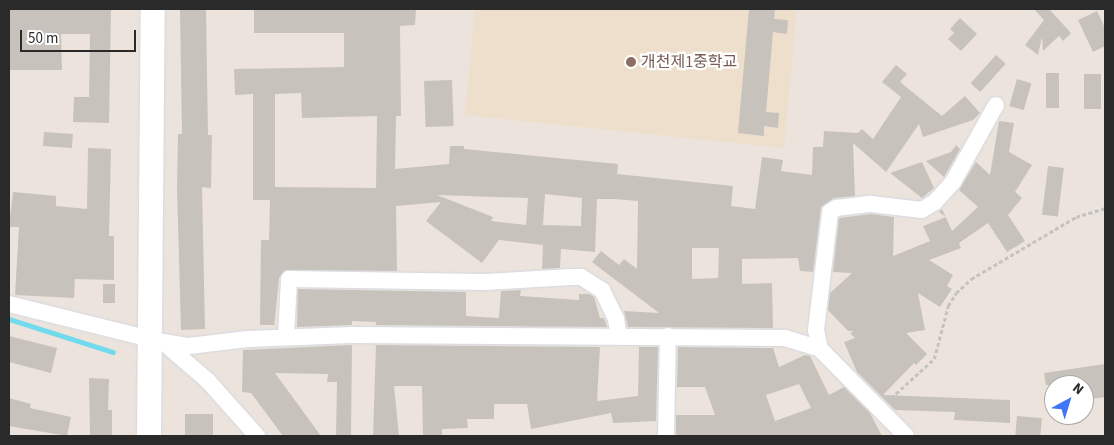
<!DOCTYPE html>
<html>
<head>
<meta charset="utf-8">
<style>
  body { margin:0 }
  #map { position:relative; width:1114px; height:445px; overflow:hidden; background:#ece4dc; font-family:"Source Sans 3","Noto Sans KR",sans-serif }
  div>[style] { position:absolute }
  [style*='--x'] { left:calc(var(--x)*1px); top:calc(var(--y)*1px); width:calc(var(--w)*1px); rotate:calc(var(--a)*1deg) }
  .education>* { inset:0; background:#eddfcc }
  .stream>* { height:4.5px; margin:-2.25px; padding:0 2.25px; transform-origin:2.25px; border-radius:2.25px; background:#71daed }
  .building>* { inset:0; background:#c7c2bb; transform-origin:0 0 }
  .path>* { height:2.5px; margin-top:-1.25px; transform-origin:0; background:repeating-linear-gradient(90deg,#c3c3c3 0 4px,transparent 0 6.5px) }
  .roads { filter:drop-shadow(0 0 1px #d2d7e3) drop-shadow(0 0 1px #d2d7e3) }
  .street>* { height:16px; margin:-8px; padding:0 8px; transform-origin:8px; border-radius:8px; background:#fff }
  .secondary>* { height:24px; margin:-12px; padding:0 12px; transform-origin:12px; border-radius:12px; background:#fff }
  .dots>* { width:14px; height:14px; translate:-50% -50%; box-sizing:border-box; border:2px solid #fff; border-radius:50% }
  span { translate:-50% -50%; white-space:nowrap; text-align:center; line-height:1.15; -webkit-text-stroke:4.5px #fff; paint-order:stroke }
  .education-label { font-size:16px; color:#785e54 }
  .left { translate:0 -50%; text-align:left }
  .frame { position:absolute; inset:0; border:10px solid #2a2a2a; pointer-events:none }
  .north { position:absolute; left:1044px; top:375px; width:50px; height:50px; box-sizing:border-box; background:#fff; border:1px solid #aaa; border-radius:50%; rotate:39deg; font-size:14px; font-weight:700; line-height:20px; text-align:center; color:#2a2a2a }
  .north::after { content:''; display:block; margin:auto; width:18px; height:22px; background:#3f76f7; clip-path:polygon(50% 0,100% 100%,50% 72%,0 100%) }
  .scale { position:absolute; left:20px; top:30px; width:116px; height:22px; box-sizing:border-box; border:2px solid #2a2a2a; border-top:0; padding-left:6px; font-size:15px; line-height:18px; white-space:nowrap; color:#2a2a2a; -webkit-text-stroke:4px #fff; paint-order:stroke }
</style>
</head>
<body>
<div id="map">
  <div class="education">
    <div style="clip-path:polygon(475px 9px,797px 9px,784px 148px,465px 115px)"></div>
  </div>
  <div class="stream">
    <div style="--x:9;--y:319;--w:109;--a:17.6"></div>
  </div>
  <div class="building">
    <div style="clip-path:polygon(9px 9px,111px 9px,109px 123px,73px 122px,74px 97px,89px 97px,90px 34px,61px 34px,62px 70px,9px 70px)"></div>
    <div style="clip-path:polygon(180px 9px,206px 9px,208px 135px,212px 135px,211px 188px,202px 187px,205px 329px,181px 330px,177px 187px,178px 134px,182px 134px)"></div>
    <div style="clip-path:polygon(evenodd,254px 9px,416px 9px,415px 25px,400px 26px,401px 116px,396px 116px,395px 169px,449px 164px,450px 146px,464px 146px,464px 149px,618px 164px,617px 174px,733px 186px,731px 206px,755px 209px,762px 157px,783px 160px,781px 171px,812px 175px,813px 147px,823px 147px,824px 131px,858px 133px,862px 129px,873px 139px,901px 97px,882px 82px,896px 65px,907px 74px,900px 82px,942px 116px,965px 96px,980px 113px,973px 120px,923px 137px,919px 124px,886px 172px,853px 143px,855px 196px,834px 198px,821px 207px,813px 272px,800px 271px,798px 258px,742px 259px,742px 284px,772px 283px,773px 328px,628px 327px,624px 311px,659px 313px,592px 262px,601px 251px,619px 265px,624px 259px,637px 269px,638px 201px,615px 199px,597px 199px,595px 252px,561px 249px,560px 268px,542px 269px,543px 245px,499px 240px,482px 263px,426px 221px,441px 202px,396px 206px,397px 271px,285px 270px,279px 278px,274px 328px,274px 325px,260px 325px,261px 240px,269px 240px,270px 200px,253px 200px,253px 94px,235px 95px,234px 69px,344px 67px,344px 33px,254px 33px,254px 9px,301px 93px,302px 118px,377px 116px,376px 188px,275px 187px,275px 94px,301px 93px,254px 9px,545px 194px,582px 198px,581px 226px,543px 225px,545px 194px,254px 9px,437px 195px,528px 198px,526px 225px,491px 221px,493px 217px,437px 195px,254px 9px,692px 248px,719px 248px,718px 278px,692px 279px,692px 248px)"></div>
    <div style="clip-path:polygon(749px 9px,775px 9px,774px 19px,788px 20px,787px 34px,773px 32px,766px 112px,779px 113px,778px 128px,764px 126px,764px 136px,738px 133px)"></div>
    <div style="clip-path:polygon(1034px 9px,1049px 9px,1071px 33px,1063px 41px,1059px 36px,1043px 51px,1042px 37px,1038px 55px,1025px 45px,1044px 20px)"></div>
    <div style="clip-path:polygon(1097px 11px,1105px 28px,1105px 46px,1093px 52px,1078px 20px)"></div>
    <div style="clip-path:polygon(960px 18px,977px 34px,961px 51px,948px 39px,954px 33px,950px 29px)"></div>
    <div style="left:996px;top:55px;width:13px;height:38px;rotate:42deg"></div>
    <div style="left:1046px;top:73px;width:13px;height:35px"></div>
    <div style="left:1084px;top:74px;width:17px;height:35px"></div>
    <div style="left:1017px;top:79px;width:15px;height:28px;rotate:16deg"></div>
    <div style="left:452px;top:80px;width:46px;height:28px;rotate:88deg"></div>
    <div style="clip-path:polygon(999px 121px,1014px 123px,1009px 152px,1032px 165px,1015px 192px,1022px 198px,1008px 215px,1025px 241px,1007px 252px,988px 223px,959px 243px,961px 248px,929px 260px,953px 275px,947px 286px,952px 289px,940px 307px,918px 293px,925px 330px,906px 333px,927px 354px,916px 365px,914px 363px,883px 395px,1010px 400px,1010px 423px,954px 420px,955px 412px,895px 410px,857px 372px,844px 342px,855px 338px,850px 333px,854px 331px,848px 331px,828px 310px,830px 293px,852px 273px,833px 272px,839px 218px,871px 214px,894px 217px,893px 256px,930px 241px,923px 226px,946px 217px,939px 212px,942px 209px,952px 231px,978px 207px,959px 190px,976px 162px,990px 175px)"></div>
    <div style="left:44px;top:132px;width:29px;height:14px;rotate:4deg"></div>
    <div style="clip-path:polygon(956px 145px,960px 149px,944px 177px,926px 161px,951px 152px)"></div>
    <div style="clip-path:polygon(88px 148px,111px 149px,109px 236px,114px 236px,114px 280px,75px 279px,74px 298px,15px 295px,19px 227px,9px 227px,13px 192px,56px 196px,56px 206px,87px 209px)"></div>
    <div style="clip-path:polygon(922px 162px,934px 188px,922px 198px,890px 173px)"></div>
    <div style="left:1048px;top:166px;width:16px;height:49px;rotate:7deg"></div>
    <div style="left:103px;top:284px;width:12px;height:19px"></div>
    <div style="clip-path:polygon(298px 289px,466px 292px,466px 316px,499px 318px,501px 291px,521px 290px,520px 296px,579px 300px,579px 294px,589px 294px,594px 297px,600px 318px,604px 318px,607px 327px,376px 325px,376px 322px,352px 321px,352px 325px,297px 327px)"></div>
    <div style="clip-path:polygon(9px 336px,57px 348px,51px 373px,9px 362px)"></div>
    <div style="clip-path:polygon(352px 345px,351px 436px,336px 436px,337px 382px,327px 382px,328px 374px,275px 373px,321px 436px,283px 436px,251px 393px,242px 392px,243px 350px)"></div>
    <div style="clip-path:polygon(376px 345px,600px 347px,597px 401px,638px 396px,639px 347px,658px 347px,656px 421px,613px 423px,611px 413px,531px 429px,527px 404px,494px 404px,494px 419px,467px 419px,468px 428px,442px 429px,442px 436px,423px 436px,422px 386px,394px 386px,399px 436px,373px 436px)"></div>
    <div style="clip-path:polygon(evenodd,678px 347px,773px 348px,779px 367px,805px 355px,810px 356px,829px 395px,844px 387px,870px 413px,882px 436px,679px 436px,676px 434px,676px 415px,715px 415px,705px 387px,677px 387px,678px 347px,799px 384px,811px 408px,775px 421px,766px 395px,799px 384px)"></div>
    <div style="clip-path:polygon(1105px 364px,1105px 397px,1084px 400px,1084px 385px,1046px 385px,1044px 373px)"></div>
    <div style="clip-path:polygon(89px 378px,109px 379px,108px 410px,112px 410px,112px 436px,90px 436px)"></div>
    <div style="clip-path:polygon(9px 398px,31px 404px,30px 408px,71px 417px,67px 436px,9px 426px)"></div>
    <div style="left:185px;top:414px;width:28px;height:22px"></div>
    <div style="left:1017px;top:416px;width:25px;height:20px;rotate:5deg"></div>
  </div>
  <div class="path">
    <div style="--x:891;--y:398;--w:58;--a:-42.2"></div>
    <div style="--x:934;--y:359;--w:55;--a:-75.2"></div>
    <div style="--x:948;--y:306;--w:15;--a:-58"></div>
    <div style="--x:956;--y:293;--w:21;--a:-43"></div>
    <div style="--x:971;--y:279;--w:122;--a:-30.6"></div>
    <div style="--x:1076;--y:217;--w:30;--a:-17"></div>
  </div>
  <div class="roads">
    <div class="street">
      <div style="--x:9;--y:304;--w:159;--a:13.9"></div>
      <div style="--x:163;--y:342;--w:60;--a:40.9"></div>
      <div style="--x:208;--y:381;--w:74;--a:48.3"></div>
      <div style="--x:286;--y:337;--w:58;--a:-87"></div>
      <div style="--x:289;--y:279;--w:196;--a:0.9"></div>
      <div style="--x:485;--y:282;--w:86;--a:-3.3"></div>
      <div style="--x:571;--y:277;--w:10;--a:0"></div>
      <div style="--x:581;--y:277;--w:25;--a:32"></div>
      <div style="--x:602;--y:290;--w:32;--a:64"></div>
      <div style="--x:616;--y:319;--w:17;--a:80"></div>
      <div style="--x:163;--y:342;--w:26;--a:9"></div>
      <div style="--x:189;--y:346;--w:59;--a:-6.8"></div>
      <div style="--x:248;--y:339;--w:103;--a:-2.2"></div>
      <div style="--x:351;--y:335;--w:434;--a:0.4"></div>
      <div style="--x:785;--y:338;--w:37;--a:17"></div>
      <div style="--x:820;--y:349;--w:122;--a:45.3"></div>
      <div style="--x:820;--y:349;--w:19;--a:-102"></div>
      <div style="--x:816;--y:330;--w:119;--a:-83.2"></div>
      <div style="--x:830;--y:212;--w:7;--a:-34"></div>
      <div style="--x:836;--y:208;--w:35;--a:-7"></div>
      <div style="--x:871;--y:204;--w:51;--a:6.7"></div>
      <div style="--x:922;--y:210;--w:15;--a:-32"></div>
      <div style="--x:935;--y:202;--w:27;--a:-48"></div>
      <div style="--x:953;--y:182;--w:88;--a:-60.8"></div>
      <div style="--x:666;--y:436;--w:100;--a:-88.9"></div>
    </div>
    <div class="secondary">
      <div style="--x:149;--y:436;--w:427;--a:-89.5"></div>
    </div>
  </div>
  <div class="dots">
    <div style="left:631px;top:62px;background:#8d6e63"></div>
  </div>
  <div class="education-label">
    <span class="left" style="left:641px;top:62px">개천제1중학교</span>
  </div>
  <div class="frame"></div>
  <div class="north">N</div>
  <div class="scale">50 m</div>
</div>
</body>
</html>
